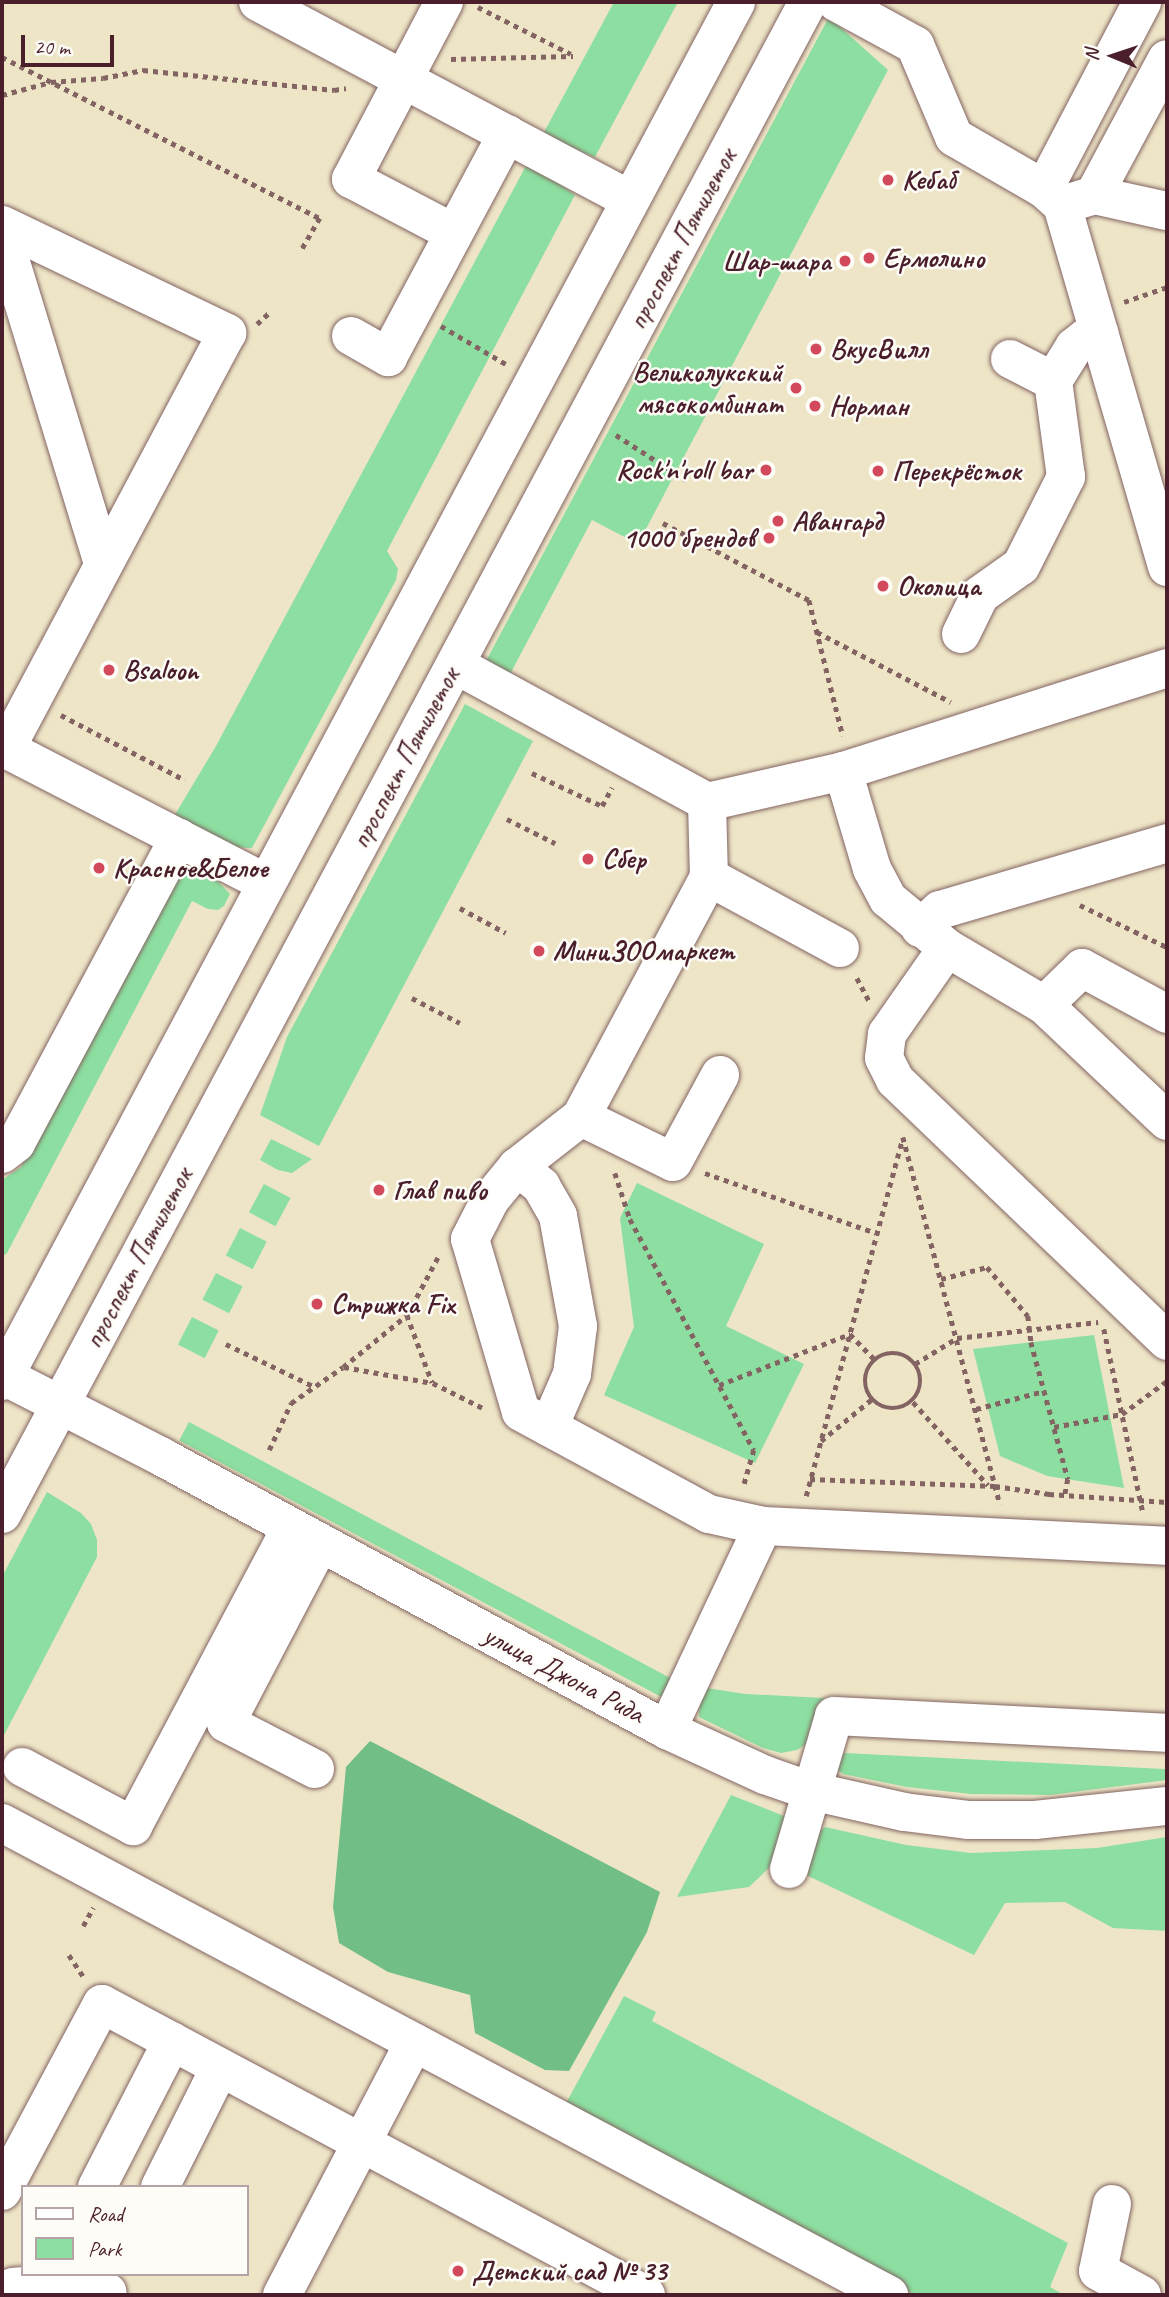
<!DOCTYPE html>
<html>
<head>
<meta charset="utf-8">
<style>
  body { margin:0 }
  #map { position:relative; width:1169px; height:2297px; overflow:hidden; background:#eee5c7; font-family:Caveat,sans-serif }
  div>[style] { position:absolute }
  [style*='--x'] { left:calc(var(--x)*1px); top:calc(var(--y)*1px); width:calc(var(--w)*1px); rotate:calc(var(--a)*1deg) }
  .green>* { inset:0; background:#8cdfa0; transform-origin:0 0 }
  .forest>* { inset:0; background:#71be86 }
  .path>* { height:4.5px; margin-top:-2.25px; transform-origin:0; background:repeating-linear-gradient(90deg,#836462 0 5px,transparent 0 10px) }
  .path>.ring { margin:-2.25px; padding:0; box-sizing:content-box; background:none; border:4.5px solid #836462; border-radius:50% }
  .roads { filter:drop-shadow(0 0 2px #836462) drop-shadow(0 0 2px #836462) }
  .minor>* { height:38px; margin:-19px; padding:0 19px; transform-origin:19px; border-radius:19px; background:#fff }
  .dots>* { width:19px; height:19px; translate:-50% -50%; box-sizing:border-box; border:4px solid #fdfcf7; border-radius:50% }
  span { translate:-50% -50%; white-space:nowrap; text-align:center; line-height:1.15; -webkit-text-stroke:5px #fdfcf7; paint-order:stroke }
  .poi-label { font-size:28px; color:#4a1f2b; font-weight:700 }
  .left { translate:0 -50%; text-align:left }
  .right { translate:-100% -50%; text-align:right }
  .street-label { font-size:28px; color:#4a1f2b }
  .frame { position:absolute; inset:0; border:4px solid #4a1f2b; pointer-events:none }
  .legend { position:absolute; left:21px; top:2185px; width:228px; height:91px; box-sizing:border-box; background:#fdfcf7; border:2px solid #b5a4a5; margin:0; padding:9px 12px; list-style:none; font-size:21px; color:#4a1f2b }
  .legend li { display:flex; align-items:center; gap:14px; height:35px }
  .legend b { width:35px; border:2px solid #b5a4a5 }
  .north { position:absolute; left:1078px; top:21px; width:70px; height:70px; -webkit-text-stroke:5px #fdfcf7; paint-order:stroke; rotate:272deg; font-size:19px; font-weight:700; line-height:28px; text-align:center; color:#4a1f2b }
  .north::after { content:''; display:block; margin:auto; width:24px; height:32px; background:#4a1f2b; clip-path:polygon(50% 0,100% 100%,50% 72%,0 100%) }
  .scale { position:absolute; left:21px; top:35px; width:93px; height:32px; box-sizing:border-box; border:4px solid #4a1f2b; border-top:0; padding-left:9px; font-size:21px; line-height:24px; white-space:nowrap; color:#4a1f2b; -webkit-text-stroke:5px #fdfcf7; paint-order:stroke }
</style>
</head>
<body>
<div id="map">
  <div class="green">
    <div style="clip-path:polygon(614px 2px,678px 2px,595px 157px,542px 136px)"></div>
    <div style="clip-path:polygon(829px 17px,888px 70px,638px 544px,592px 520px,509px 676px,485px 663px)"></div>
    <div style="clip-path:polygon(528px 162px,575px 195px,387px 551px,398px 569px,396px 580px,252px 848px,226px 847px,173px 818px,216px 746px)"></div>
    <div style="clip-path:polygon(465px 704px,533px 741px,319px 1146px,260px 1115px,287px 1037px)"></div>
    <div style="clip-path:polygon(198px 868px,209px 872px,230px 894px,224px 906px,218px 910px,208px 909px,192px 901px,7px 1253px,2px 1257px,2px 1180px,21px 1167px,176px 876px,186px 869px)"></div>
    <div style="clip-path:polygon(271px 1139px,312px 1159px,292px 1173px,278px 1170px,260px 1160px)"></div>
    <div style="clip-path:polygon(637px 1183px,764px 1244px,726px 1326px,804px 1364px,755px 1463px,604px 1395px,634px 1327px,620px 1218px)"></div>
    <div style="left:264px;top:1184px;width:30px;height:32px;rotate:28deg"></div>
    <div style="left:240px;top:1228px;width:30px;height:31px;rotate:27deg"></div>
    <div style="left:216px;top:1273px;width:30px;height:30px;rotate:27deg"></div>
    <div style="left:192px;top:1317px;width:30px;height:31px;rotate:27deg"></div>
    <div style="clip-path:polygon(1094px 1335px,1124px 1488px,1047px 1476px,1000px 1456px,973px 1349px)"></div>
    <div style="left:189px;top:1422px;width:552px;height:21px;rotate:28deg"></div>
    <div style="clip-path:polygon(47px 1492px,81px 1513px,91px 1524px,97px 1540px,97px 1557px,2px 1739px,2px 1577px)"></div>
    <div style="clip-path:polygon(700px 1687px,745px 1694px,824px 1698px,820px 1724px,812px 1740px,797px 1750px,781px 1753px,763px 1748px,699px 1717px)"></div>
    <div style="clip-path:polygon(845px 1753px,1164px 1769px,1167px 1769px,1167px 1780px,1050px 1795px,971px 1794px,907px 1787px,843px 1774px,838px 1770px,839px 1756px)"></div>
    <div style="clip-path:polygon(731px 1795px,784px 1816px,785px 1825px,773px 1864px,749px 1887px,677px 1897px)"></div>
    <div style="clip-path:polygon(825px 1827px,906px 1845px,971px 1853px,1097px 1848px,1167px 1837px,1167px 1931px,1113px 1928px,1065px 1902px,1005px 1903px,974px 1955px,804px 1874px,817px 1834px)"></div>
    <div style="clip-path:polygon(624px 1996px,656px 2012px,652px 2021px,1068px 2243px,1050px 2287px,1064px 2295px,915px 2295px,564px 2107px)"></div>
  </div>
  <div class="forest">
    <div style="clip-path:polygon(370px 1741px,660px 1892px,647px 1932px,569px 2071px,545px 2070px,475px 2033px,470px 1995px,388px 1972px,339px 1943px,333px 1907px,346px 1767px)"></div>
  </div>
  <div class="path">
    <div style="--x:478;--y:7;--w:104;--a:26.8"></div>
    <div style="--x:2;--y:57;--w:356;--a:26.9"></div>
    <div style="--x:320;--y:218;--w:38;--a:120"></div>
    <div style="--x:451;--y:59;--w:122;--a:-1.4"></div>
    <div style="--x:2;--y:95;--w:51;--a:-14.9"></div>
    <div style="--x:51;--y:82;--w:52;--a:-4.4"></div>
    <div style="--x:103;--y:78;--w:41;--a:-11.3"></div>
    <div style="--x:143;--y:70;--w:192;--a:6"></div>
    <div style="--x:334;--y:90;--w:12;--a:-9"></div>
    <div style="--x:1124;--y:302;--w:46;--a:-19.2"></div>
    <div style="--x:257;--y:324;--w:18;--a:-43"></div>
    <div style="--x:441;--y:326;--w:75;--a:30.3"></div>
    <div style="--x:616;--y:435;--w:83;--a:32.7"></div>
    <div style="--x:663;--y:523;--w:165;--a:27.8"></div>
    <div style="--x:809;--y:600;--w:140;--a:76"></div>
    <div style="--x:817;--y:632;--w:151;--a:27.6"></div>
    <div style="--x:61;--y:715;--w:140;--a:27.7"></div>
    <div style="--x:532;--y:773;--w:77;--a:25.2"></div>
    <div style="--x:602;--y:806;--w:21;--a:-62"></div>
    <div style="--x:507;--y:819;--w:54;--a:26.6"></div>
    <div style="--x:1080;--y:905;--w:97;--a:25.8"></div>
    <div style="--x:460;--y:908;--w:52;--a:28.5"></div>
    <div style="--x:857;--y:978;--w:26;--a:62"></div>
    <div style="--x:412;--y:998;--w:54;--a:27.5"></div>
    <div style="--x:903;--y:1137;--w:380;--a:75.2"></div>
    <div style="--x:615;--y:1173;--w:48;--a:71.9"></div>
    <div style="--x:630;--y:1219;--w:262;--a:61.8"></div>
    <div style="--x:754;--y:1450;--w:37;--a:106"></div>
    <div style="--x:705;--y:1173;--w:181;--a:19.3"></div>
    <div style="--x:941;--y:1279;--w:48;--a:-14.6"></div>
    <div style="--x:987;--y:1267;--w:64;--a:50.1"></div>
    <div style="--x:1028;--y:1316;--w:26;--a:83"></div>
    <div style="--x:1031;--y:1342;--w:142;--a:74.9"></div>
    <div style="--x:1068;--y:1479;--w:16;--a:101"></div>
    <div style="--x:407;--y:1315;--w:72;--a:69.5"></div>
    <div style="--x:1104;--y:1329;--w:187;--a:78"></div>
    <div style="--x:226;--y:1344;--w:99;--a:25.8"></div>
    <div class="ring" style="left:865px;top:1353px;width:51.5px;height:51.5px"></div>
    <div style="--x:915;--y:1364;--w:49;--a:-31.8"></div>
    <div style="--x:957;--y:1338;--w:142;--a:-6.5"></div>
    <div style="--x:344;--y:1367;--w:90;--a:10.2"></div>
    <div style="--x:433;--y:1383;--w:58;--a:26.6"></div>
    <div style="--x:719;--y:1385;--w:141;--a:-21.3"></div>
    <div style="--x:850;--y:1334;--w:36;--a:46"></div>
    <div style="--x:913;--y:1402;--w:112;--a:47.9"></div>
    <div style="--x:976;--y:1409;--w:70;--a:-14.8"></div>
    <div style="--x:1054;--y:1427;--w:69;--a:-10.8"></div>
    <div style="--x:1122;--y:1414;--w:56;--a:-36.3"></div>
    <div style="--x:821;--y:1441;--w:66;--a:-39.5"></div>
    <div style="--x:269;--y:1450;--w:52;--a:-64.9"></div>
    <div style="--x:291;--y:1403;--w:63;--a:-34.7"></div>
    <div style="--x:343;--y:1367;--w:82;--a:-39.1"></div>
    <div style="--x:407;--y:1315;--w:68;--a:-61.9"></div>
    <div style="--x:810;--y:1479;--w:185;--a:2.2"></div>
    <div style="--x:995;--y:1486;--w:55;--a:8.4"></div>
    <div style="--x:1049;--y:1494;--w:118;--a:3.9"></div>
    <div style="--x:806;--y:1496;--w:369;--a:-74.9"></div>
    <div style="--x:83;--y:1926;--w:21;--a:-61"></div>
    <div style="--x:69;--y:1955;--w:27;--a:56"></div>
  </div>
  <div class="roads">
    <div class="minor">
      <div style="--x:258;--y:2;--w:421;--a:28"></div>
      <div style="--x:444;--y:2;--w:200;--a:117.7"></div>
      <div style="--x:351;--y:179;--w:116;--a:27.7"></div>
      <div style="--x:836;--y:2;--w:90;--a:28.6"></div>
      <div style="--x:915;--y:45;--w:100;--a:67"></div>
      <div style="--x:954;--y:137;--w:104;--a:30"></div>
      <div style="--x:1044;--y:189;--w:24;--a:42"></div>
      <div style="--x:1062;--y:205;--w:377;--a:73.8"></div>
      <div style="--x:1044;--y:189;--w:211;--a:-62.3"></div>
      <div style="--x:1094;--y:195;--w:75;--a:12.4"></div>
      <div style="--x:1062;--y:205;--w:34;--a:-17"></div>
      <div style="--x:1094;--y:195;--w:154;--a:-61.8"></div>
      <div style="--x:2;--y:225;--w:250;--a:25.6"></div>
      <div style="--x:227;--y:333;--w:471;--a:118"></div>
      <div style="--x:6;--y:749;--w:292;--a:27.3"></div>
      <div style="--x:2;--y:233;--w:346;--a:73"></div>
      <div style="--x:351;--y:336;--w:43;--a:29.6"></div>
      <div style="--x:388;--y:357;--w:253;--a:-61.9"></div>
      <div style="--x:1010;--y:359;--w:48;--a:27.1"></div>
      <div style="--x:961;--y:634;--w:43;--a:-64"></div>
      <div style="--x:980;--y:595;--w:50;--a:-35.3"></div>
      <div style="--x:1021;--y:566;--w:100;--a:-63.2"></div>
      <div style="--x:1066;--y:477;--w:97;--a:-97.7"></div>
      <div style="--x:1053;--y:381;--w:40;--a:-58"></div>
      <div style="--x:1074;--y:347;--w:16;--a:-38"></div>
      <div style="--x:1087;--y:337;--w:13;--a:-18"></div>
      <div style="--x:456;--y:665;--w:286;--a:28.6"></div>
      <div style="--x:707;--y:802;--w:139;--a:-12.8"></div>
      <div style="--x:843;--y:771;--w:340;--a:-17.6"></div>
      <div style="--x:843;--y:771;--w:102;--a:73.5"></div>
      <div style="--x:872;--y:869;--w:34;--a:62"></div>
      <div style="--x:888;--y:899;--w:77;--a:39.7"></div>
      <div style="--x:947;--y:948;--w:113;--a:30.4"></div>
      <div style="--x:1044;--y:1005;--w:169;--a:43.3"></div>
      <div style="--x:707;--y:802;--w:75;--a:88.5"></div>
      <div style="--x:709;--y:877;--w:272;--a:118.1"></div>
      <div style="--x:581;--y:1117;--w:81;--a:142"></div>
      <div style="--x:517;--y:1167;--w:43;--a:129.3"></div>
      <div style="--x:490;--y:1200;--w:44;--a:117.1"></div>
      <div style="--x:470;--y:1239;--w:180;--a:73.6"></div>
      <div style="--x:521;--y:1412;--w:214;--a:28.5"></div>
      <div style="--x:709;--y:1514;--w:55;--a:12.5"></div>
      <div style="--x:709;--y:877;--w:149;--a:28.5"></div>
      <div style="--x:920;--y:928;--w:27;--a:-42"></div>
      <div style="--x:940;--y:910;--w:237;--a:-16.4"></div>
      <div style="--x:947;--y:948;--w:105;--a:124.9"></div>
      <div style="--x:887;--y:1034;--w:24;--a:97"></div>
      <div style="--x:884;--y:1058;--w:25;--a:63"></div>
      <div style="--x:895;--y:1080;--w:377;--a:43.8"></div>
      <div style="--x:1044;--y:1005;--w:53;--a:-44.2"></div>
      <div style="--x:1082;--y:968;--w:97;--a:28.4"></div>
      <div style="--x:581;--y:1117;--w:102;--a:26.1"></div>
      <div style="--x:673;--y:1162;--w:99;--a:-61.6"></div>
      <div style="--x:2;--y:1154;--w:18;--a:-38"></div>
      <div style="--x:16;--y:1143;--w:346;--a:-61.9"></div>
      <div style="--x:517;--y:1167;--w:31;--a:38"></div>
      <div style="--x:541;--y:1186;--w:34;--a:60"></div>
      <div style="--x:558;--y:1216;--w:112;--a:79.7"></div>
      <div style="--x:578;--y:1326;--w:48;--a:97.1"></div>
      <div style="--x:572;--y:1374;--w:58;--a:113.5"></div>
      <div style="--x:4;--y:1376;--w:178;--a:27.1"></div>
      <div style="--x:162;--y:1457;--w:574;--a:28.4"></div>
      <div style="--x:667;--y:1730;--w:108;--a:24.7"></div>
      <div style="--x:765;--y:1775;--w:49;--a:19.2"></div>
      <div style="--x:811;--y:1791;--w:95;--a:12.7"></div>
      <div style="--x:904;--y:1812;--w:64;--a:7.1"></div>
      <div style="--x:968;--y:1820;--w:67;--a:0"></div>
      <div style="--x:1035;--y:1820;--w:133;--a:-6.1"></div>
      <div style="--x:2;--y:1381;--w:1562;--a:-61.97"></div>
      <div style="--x:2;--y:1514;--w:1713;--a:-61.94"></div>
      <div style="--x:667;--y:1730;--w:225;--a:-64.8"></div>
      <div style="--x:763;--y:1526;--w:404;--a:2.8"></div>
      <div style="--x:22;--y:1767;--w:126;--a:28"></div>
      <div style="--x:133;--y:1826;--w:338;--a:-62.1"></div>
      <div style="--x:315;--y:1769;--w:100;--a:-152.7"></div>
      <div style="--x:226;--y:1723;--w:203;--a:-62.4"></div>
      <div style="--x:2;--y:1823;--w:1005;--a:28.02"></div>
      <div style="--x:789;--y:1869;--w:159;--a:-73.6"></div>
      <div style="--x:834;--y:1716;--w:333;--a:2.9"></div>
      <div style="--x:97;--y:2187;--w:164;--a:-62.8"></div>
      <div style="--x:160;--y:2187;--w:134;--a:-63.4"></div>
      <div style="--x:2;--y:2191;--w:212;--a:-61.9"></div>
      <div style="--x:102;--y:2004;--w:617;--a:28.14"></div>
      <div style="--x:1112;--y:2204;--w:68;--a:101.8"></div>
      <div style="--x:1098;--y:2271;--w:50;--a:28.6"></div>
      <div style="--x:8;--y:2295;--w:9;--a:-58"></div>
      <div style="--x:13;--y:2287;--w:34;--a:-5"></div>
      <div style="--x:47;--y:2284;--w:61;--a:7.6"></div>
      <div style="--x:282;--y:2295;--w:285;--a:-62.4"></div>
    </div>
  </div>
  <div class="dots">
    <div style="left:888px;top:180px;background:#d1495b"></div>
    <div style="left:869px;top:258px;background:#d1495b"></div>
    <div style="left:845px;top:261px;background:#d1495b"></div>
    <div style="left:816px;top:349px;background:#d1495b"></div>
    <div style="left:796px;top:388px;background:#d1495b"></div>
    <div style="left:815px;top:406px;background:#d1495b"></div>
    <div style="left:766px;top:470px;background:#d1495b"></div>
    <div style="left:878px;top:471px;background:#d1495b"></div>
    <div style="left:778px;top:521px;background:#d1495b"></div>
    <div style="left:769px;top:538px;background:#d1495b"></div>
    <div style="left:883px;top:586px;background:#d1495b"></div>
    <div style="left:109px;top:670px;background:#d1495b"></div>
    <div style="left:588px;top:859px;background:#d1495b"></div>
    <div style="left:99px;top:868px;background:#d1495b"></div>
    <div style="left:539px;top:951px;background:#d1495b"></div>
    <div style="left:379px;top:1190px;background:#d1495b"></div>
    <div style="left:317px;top:1304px;background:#d1495b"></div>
    <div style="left:458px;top:2271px;background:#d1495b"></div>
  </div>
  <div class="poi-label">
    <span class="left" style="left:902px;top:180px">Кебаб</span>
    <span class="left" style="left:883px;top:258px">Ермолино</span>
    <span class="right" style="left:831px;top:261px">Шар-шара</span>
    <span class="left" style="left:830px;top:349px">ВкусВилл</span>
    <span class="right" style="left:782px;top:388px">Великолукский<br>мясокомбинат</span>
    <span class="left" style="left:829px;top:406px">Норман</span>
    <span class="right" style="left:752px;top:470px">Rock'n'roll bar</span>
    <span class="left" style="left:892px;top:471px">Перекрёсток</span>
    <span class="left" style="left:792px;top:521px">Авангард</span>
    <span class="right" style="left:755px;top:538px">1000 брендов</span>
    <span class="left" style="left:897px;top:586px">Околица</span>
    <span class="left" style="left:123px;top:670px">Bsaloon</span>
    <span class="left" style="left:602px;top:859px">Сбер</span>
    <span class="left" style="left:113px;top:868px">Красное&amp;Белое</span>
    <span class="left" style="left:553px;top:951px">МиниЗООмаркет</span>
    <span class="left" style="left:393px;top:1190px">Глав пиво</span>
    <span class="left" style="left:331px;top:1304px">Стрижка Fix</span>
    <span class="left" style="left:472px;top:2271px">Детский сад № 33</span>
  </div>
  <div class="street-label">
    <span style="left:682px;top:239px;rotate:-62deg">проспект Пятилеток</span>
    <span style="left:405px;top:758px;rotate:-62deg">проспект Пятилеток</span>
    <span style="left:138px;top:1258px;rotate:-62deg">проспект Пятилеток</span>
    <span style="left:564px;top:1674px;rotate:28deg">улица Джона Рида</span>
  </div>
  <div class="frame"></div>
  <ul class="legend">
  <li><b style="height:9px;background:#fff"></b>Road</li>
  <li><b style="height:19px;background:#8cdfa0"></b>Park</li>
  </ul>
  <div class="north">N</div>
  <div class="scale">20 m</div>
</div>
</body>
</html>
